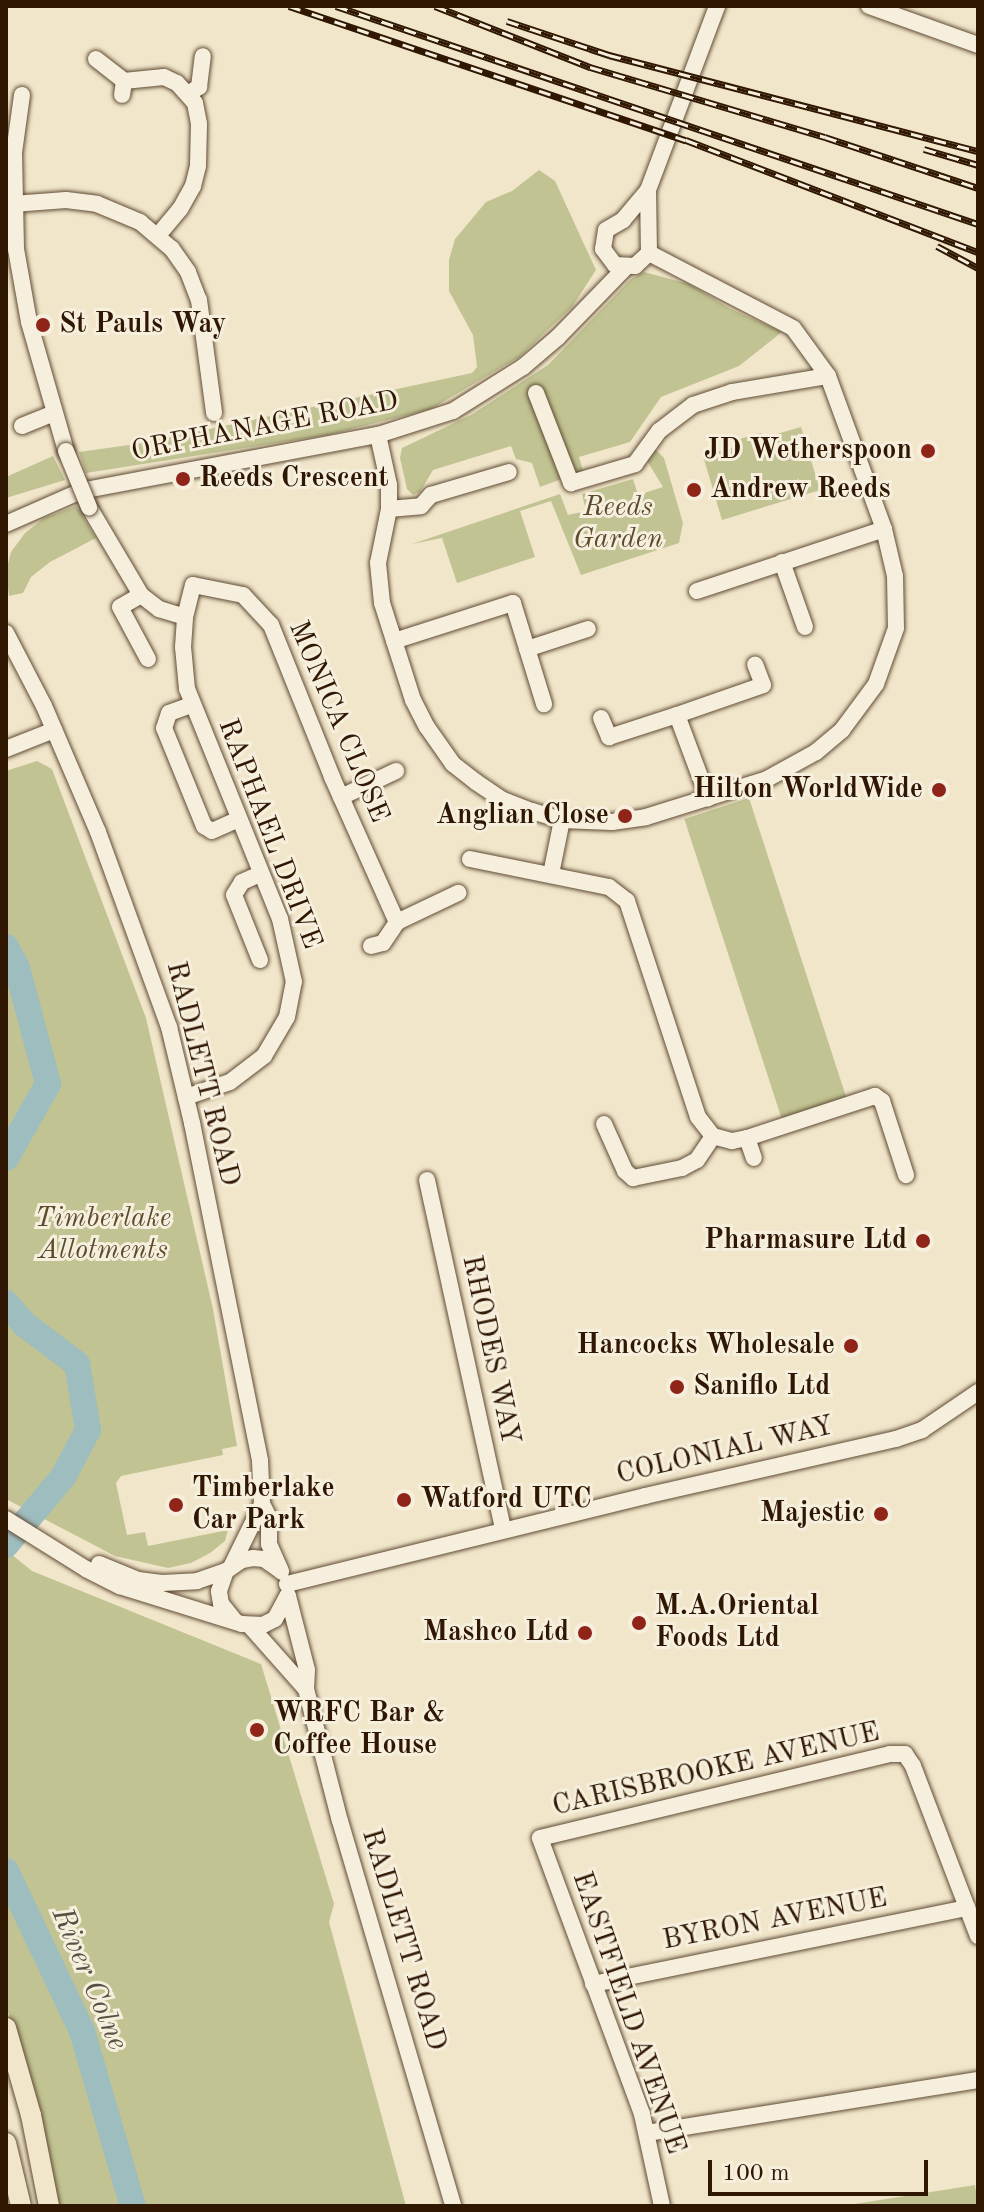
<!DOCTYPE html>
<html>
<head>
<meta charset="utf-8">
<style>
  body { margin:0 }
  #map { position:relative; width:984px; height:2212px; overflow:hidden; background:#f1e6ca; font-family:"Old Standard TT",serif }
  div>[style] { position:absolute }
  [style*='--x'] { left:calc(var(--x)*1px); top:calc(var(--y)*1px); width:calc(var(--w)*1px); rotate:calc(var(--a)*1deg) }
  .green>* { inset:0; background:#c1c392; transform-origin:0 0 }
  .river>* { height:26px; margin:-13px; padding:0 13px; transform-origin:13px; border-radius:13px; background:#9ebdbf }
  .roads { filter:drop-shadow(0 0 2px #604b34) drop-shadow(0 0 2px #604b34) }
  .minor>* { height:16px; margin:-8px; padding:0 8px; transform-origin:8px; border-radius:8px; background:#f6efdd }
  .major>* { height:20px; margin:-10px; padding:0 10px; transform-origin:10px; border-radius:10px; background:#f1e6ca }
  .rail>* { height:7px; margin-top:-3.5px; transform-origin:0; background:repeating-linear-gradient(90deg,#f6efdd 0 12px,#301702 0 24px); box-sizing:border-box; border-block:2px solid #301702 }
  .bridges { filter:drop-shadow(0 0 2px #604b34) drop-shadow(0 0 2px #604b34) }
  .minor-bridge>* { height:16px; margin:-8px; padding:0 8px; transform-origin:8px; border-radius:8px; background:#f6efdd }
  .dots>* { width:22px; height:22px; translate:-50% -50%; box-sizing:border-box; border:4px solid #f6efdd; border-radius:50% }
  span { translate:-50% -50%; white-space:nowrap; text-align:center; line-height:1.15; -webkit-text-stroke:6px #f6efdd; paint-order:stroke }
  .poi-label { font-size:28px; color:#301702; font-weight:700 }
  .left { translate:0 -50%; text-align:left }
  .right { translate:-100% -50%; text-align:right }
  .street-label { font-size:28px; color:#301702 }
  .park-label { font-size:28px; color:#5c4b2d; font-style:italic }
  .water-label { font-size:30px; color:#565144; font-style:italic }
  .frame { position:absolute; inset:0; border:8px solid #301702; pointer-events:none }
  .scale { position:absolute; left:708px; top:2160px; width:220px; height:36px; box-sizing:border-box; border:4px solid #301702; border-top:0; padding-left:10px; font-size:24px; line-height:28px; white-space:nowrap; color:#301702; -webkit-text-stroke:6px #f6efdd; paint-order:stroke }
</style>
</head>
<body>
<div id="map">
  <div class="green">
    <div style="clip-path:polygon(539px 170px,555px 181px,596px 270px,572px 307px,519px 357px,431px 409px,328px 435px,86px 473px,79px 452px,143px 443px,472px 373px,477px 367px,473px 335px,449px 291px,449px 260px,455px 239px,486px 202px,512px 191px)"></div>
    <div style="clip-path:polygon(644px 272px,689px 284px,731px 309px,782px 332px,739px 366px,661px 397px,630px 442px,579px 457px,583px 471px,540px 487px,532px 463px,516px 459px,511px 446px,433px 470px,420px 492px,413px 495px,407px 489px,400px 458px,402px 448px,471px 415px,548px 365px,631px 279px)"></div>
    <div style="clip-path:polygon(801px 427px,820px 490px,722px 520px,703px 456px,734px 447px,733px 441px,761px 433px,763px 438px)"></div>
    <div style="clip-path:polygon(654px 448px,664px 458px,683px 523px,679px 543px,581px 575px,551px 501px,520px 511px,535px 557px,457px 583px,442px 538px,412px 544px,560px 494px,568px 515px,586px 511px,582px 494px,633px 479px,638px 495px,663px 487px,646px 459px)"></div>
    <div style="clip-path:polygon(53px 456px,65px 480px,6px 498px,6px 477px)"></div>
    <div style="clip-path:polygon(76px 506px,96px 538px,50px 562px,31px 577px,23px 593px,9px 596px,6px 571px,11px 552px,25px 533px,44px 518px)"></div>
    <div style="clip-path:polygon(37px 761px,52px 769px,146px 1018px,213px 1309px,237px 1446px,222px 1449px,223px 1455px,121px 1476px,116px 1483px,127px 1535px,145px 1532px,148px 1546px,228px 1530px,225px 1541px,210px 1553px,191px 1563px,168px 1568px,115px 1556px,6px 1499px,6px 771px)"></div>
    <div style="left:749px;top:798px;width:314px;height:68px;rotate:72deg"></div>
    <div style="clip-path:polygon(6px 1550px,32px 1571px,261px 1664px,334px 1904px,329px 1922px,406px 2206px,59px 2206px,35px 2094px,6px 2006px)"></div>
    <div style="clip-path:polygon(975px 2185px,978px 2206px,842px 2206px,969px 2186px)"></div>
  </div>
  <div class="river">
    <div style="--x:6;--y:947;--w:24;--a:62"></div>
    <div style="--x:17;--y:968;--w:120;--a:75"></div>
    <div style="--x:48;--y:1084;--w:85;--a:119.6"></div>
    <div style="--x:6;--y:1303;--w:28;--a:49"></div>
    <div style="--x:24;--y:1324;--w:66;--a:37"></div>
    <div style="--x:77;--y:1364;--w:67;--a:80.5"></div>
    <div style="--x:88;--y:1430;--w:53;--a:118"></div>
    <div style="--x:63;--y:1477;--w:89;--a:130"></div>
    <div style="--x:6;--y:1871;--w:177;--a:64.6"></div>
    <div style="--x:82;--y:2031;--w:182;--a:73.8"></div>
  </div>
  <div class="roads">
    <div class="minor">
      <div style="--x:869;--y:6;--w:116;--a:19.7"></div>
      <div style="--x:96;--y:59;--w:36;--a:38"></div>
      <div style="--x:124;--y:81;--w:14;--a:98"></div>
      <div style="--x:124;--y:81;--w:40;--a:-5.7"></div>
      <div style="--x:164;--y:77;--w:14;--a:25"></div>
      <div style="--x:177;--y:83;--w:27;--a:48"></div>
      <div style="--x:195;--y:103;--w:21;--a:79"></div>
      <div style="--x:199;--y:124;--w:42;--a:91.4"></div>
      <div style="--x:198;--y:166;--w:21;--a:104"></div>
      <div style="--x:193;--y:186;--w:26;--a:119"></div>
      <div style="--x:180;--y:209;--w:34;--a:130"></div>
      <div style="--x:189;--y:93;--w:12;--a:-31"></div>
      <div style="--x:199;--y:87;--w:31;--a:-83"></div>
      <div style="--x:22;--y:95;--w:59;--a:97.9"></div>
      <div style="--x:14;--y:153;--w:96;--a:88.8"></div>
      <div style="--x:16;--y:249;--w:74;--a:79.9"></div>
      <div style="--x:29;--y:322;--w:134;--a:74"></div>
      <div style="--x:648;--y:190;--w:63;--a:89.1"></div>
      <div style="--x:649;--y:253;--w:19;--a:137"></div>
      <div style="--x:635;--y:266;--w:20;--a:-177"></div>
      <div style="--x:615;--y:265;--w:20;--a:-127"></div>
      <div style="--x:603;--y:249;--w:19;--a:-81"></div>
      <div style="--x:606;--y:230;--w:20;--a:-30"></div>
      <div style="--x:623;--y:220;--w:39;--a:-50"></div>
      <div style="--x:648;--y:190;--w:197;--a:-69.4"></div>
      <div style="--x:13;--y:204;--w:53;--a:-4.3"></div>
      <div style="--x:66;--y:200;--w:31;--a:7"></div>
      <div style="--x:97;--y:204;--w:47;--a:22.7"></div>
      <div style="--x:140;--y:222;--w:42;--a:40.2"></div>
      <div style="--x:172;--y:249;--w:28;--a:55"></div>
      <div style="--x:188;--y:272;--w:30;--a:69"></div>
      <div style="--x:199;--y:300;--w:114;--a:82.4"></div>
      <div style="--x:536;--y:393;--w:97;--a:68.7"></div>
      <div style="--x:571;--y:483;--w:67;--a:-16.5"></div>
      <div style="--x:635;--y:464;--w:41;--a:-54"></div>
      <div style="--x:659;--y:431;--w:43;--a:-37.4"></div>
      <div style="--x:693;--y:405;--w:41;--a:-18.4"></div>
      <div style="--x:732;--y:392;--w:97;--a:-9.5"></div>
      <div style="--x:22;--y:426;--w:35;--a:-22"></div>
      <div style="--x:378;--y:435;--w:51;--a:77.6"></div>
      <div style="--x:389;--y:485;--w:24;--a:90"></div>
      <div style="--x:389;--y:509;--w:55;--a:101.5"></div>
      <div style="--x:378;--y:563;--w:40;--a:84.3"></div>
      <div style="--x:382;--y:603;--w:102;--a:72.3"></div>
      <div style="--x:413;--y:700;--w:30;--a:63"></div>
      <div style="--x:427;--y:727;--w:45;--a:54.9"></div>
      <div style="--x:453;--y:764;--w:29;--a:38"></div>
      <div style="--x:476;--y:782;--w:32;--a:34"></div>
      <div style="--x:503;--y:800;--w:31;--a:21"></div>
      <div style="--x:532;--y:811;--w:31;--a:17"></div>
      <div style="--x:562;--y:820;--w:50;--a:2.3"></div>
      <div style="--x:612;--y:822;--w:34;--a:-8"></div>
      <div style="--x:646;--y:817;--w:127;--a:-17.4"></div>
      <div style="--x:767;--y:779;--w:56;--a:-28.9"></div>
      <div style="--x:816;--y:752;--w:34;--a:-40"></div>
      <div style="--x:842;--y:730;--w:57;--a:-53.5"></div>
      <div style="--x:876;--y:684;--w:59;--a:-70.3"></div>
      <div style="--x:896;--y:628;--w:52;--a:-91.1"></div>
      <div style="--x:895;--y:576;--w:48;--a:-103.2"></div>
      <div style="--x:884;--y:529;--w:163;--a:-110.1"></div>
      <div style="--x:828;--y:376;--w:59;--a:-126.1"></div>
      <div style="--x:793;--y:328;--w:162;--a:-152.5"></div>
      <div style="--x:89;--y:507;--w:102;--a:59.4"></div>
      <div style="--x:141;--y:595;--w:23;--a:38"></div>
      <div style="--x:159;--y:609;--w:27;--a:17"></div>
      <div style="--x:389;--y:509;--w:32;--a:-5"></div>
      <div style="--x:421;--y:506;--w:15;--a:-48"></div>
      <div style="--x:431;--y:495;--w:81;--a:-16.4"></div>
      <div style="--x:6;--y:524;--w:82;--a:-23.7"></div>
      <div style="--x:81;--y:491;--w:302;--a:-10.7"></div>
      <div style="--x:378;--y:435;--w:79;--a:-17.7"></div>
      <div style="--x:453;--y:411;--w:83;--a:-32.2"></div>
      <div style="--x:523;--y:367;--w:46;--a:-40.6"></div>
      <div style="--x:558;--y:337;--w:96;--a:-45.8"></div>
      <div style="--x:782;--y:562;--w:69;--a:70.5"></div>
      <div style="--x:697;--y:591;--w:197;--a:-18.3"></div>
      <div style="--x:141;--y:595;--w:24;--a:150"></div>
      <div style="--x:120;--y:607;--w:59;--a:61.7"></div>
      <div style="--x:6;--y:633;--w:82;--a:62.5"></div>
      <div style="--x:44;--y:706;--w:137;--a:66.8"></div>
      <div style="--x:98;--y:832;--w:208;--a:70"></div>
      <div style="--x:169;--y:1027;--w:99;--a:76.5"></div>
      <div style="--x:192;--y:1123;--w:345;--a:78.6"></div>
      <div style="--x:260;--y:1461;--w:43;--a:87.3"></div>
      <div style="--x:262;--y:1504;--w:16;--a:63"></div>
      <div style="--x:269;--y:1518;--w:26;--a:90"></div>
      <div style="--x:269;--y:1544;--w:30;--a:66"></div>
      <div style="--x:394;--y:641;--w:125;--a:-17.7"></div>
      <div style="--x:513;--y:603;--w:106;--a:72.9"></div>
      <div style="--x:527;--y:649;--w:64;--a:-18.2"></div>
      <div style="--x:191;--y:705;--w:23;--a:160"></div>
      <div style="--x:169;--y:713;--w:16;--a:108"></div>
      <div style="--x:164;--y:728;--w:106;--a:67.8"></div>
      <div style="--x:204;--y:826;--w:9;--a:32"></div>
      <div style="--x:212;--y:831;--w:27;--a:-24"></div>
      <div style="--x:677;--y:715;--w:89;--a:69.5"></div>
      <div style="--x:601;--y:718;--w:21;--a:67"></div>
      <div style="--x:609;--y:737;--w:71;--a:-17.9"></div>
      <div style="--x:677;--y:715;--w:91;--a:-19.2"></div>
      <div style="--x:763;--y:685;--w:22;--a:-111"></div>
      <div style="--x:6;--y:749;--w:52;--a:-21.6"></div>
      <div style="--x:341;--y:797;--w:61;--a:-25.3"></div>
      <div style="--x:470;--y:859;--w:142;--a:11.4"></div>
      <div style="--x:609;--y:887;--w:23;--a:38"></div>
      <div style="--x:627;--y:901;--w:227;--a:71.8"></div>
      <div style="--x:698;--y:1117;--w:24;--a:52"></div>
      <div style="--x:713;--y:1136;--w:20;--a:15"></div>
      <div style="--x:732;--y:1141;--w:15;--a:-11"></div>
      <div style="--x:747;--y:1138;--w:135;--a:-18.2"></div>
      <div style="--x:875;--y:1096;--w:9;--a:36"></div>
      <div style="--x:882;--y:1101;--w:78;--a:72"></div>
      <div style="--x:260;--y:874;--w:20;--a:156"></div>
      <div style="--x:242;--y:882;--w:15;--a:122"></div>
      <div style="--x:234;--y:895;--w:70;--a:68.2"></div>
      <div style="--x:551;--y:874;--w:55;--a:-78.5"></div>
      <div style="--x:371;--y:946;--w:12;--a:-14"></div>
      <div style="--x:383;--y:943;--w:25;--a:-56"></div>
      <div style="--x:397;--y:922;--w:68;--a:-25.4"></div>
      <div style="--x:186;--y:1097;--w:46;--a:-18.8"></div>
      <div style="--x:230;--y:1082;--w:43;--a:-37.4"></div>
      <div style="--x:264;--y:1056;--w:45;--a:-59.5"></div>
      <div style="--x:287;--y:1017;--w:36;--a:-79"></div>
      <div style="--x:294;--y:982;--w:65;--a:-102.5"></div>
      <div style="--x:280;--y:919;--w:248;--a:-112"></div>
      <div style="--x:187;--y:689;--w:42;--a:-95.4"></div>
      <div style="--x:183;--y:647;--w:30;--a:-86"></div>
      <div style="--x:185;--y:617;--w:33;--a:-76"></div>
      <div style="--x:193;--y:585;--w:51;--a:11.3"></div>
      <div style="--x:243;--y:595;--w:41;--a:47"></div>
      <div style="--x:271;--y:625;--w:164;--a:68.1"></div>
      <div style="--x:332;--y:777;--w:159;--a:65.9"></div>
      <div style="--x:604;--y:1124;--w:51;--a:65.9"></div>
      <div style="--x:625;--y:1171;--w:11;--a:41"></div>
      <div style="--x:633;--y:1178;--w:50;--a:-11.5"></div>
      <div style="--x:682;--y:1168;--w:17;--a:-28"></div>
      <div style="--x:697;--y:1160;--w:29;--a:-56"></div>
      <div style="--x:747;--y:1138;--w:21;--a:71"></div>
      <div style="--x:427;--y:1180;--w:358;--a:77.7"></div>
      <div style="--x:6;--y:1519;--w:94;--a:32"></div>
      <div style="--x:86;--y:1569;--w:38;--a:27"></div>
      <div style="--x:120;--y:1586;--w:128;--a:17.3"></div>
      <div style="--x:242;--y:1624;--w:21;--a:3"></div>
      <div style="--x:263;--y:1625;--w:13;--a:-27"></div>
      <div style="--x:275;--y:1619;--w:27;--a:-62"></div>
      <div style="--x:99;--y:1564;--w:42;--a:22.3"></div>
      <div style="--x:138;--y:1580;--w:24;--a:7"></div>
      <div style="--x:162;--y:1583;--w:35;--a:-3"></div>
      <div style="--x:197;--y:1581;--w:31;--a:-19"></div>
      <div style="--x:232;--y:1565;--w:68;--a:-63.8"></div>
      <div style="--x:287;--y:1584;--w:369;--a:-13.8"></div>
      <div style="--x:645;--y:1496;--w:257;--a:-12.8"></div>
      <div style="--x:896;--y:1439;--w:28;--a:-19"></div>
      <div style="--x:922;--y:1430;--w:68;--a:-34.2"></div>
      <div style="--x:288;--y:1596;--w:76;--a:75.6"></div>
      <div style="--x:307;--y:1670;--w:19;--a:93"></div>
      <div style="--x:306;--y:1689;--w:136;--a:75.6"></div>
      <div style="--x:340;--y:1821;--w:401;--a:73.6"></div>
      <div style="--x:235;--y:1621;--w:22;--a:-129"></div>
      <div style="--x:221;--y:1604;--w:13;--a:-99"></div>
      <div style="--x:219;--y:1591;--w:21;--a:-71"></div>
      <div style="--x:226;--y:1571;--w:19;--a:-35"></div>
      <div style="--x:242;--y:1560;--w:11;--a:-10"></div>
      <div style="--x:253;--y:1558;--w:11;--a:5"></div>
      <div style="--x:264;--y:1559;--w:19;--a:35"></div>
      <div style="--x:250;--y:1626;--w:84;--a:48.4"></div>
      <div style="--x:593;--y:1984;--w:382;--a:-11.5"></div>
      <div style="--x:647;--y:2133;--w:335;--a:-9.1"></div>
      <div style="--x:662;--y:2206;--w:94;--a:-102.3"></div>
      <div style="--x:642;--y:2114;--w:294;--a:-110.3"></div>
      <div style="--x:540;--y:1838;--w:360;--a:-13.5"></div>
      <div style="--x:890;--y:1754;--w:15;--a:0"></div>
      <div style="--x:905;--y:1754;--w:14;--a:56"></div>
      <div style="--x:913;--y:1766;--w:182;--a:69.1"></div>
    </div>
    <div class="major">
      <div style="--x:6;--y:2028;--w:91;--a:74"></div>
      <div style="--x:31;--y:2115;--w:93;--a:78.8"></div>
      <div style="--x:6;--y:2143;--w:65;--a:76.6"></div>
    </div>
  </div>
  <div class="rail">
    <div style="--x:289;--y:6;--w:419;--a:18.7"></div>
    <div style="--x:686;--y:140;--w:313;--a:21"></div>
    <div style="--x:336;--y:6;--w:678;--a:18.76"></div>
    <div style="--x:435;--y:6;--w:167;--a:21.5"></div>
    <div style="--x:590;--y:67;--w:245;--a:16.6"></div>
    <div style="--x:825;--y:137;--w:161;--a:18.4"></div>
    <div style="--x:507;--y:21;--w:108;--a:18.4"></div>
    <div style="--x:609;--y:55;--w:381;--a:14.6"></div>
    <div style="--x:924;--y:149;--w:56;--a:16.5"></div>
    <div style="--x:937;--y:246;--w:47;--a:28.2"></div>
  </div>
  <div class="bridges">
    <div class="minor-bridge">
      <div style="--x:66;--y:451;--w:61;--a:67.7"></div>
    </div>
  </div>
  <div class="dots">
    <div style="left:43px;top:325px;background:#8f2418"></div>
    <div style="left:928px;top:451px;background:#8f2418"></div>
    <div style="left:183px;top:479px;background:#8f2418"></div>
    <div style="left:694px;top:490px;background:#8f2418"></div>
    <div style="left:939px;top:790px;background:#8f2418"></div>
    <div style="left:625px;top:816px;background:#8f2418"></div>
    <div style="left:923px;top:1241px;background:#8f2418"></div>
    <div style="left:851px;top:1346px;background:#8f2418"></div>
    <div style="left:677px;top:1387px;background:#8f2418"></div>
    <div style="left:404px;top:1500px;background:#8f2418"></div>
    <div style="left:176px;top:1505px;background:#8f2418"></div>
    <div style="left:881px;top:1514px;background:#8f2418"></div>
    <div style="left:639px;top:1623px;background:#8f2418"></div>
    <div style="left:585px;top:1633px;background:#8f2418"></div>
    <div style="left:257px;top:1730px;background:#8f2418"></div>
  </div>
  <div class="poi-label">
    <span class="left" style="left:59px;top:325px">St Pauls Way</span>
    <span class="right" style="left:912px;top:451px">JD Wetherspoon</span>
    <span class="left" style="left:199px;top:479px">Reeds Crescent</span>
    <span class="left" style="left:710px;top:490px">Andrew Reeds</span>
    <span class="right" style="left:923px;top:790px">Hilton WorldWide</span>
    <span class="right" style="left:609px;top:816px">Anglian Close</span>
    <span class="right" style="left:907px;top:1241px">Pharmasure Ltd</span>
    <span class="right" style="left:835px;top:1346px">Hancocks Wholesale</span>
    <span class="left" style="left:693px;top:1387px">Saniflo Ltd</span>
    <span class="left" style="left:192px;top:1505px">Timberlake<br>Car Park</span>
    <span class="left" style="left:420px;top:1500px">Watford UTC</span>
    <span class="right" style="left:865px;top:1514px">Majestic</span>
    <span class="left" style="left:655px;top:1623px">M.A.Oriental<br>Foods Ltd</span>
    <span class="right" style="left:569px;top:1633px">Mashco Ltd</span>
    <span class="left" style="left:273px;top:1730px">WRFC Bar &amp;<br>Coffee House</span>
  </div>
  <div class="street-label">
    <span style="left:265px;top:427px;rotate:-11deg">ORPHANAGE ROAD</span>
    <span style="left:338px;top:722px;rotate:67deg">MONICA CLOSE</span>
    <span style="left:269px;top:834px;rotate:69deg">RAPHAEL DRIVE</span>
    <span style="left:202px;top:1074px;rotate:76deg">RADLETT ROAD</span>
    <span style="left:490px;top:1350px;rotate:78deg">RHODES WAY</span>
    <span style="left:725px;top:1451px;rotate:-13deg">COLONIAL WAY</span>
    <span style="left:716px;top:1770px;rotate:-13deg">CARISBROOKE AVENUE</span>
    <span style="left:775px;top:1920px;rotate:-11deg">BYRON AVENUE</span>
    <span style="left:403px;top:1940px;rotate:73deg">RADLETT ROAD</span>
    <span style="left:628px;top:2013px;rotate:71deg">EASTFIELD AVENUE</span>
  </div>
  <div class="park-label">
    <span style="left:618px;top:524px">Reeds<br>Garden</span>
    <span style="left:103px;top:1235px">Timberlake<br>Allotments</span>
  </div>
  <div class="water-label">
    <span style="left:89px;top:1979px;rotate:67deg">River Colne</span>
  </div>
  <div class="frame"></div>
  <div class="scale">100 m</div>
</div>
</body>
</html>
